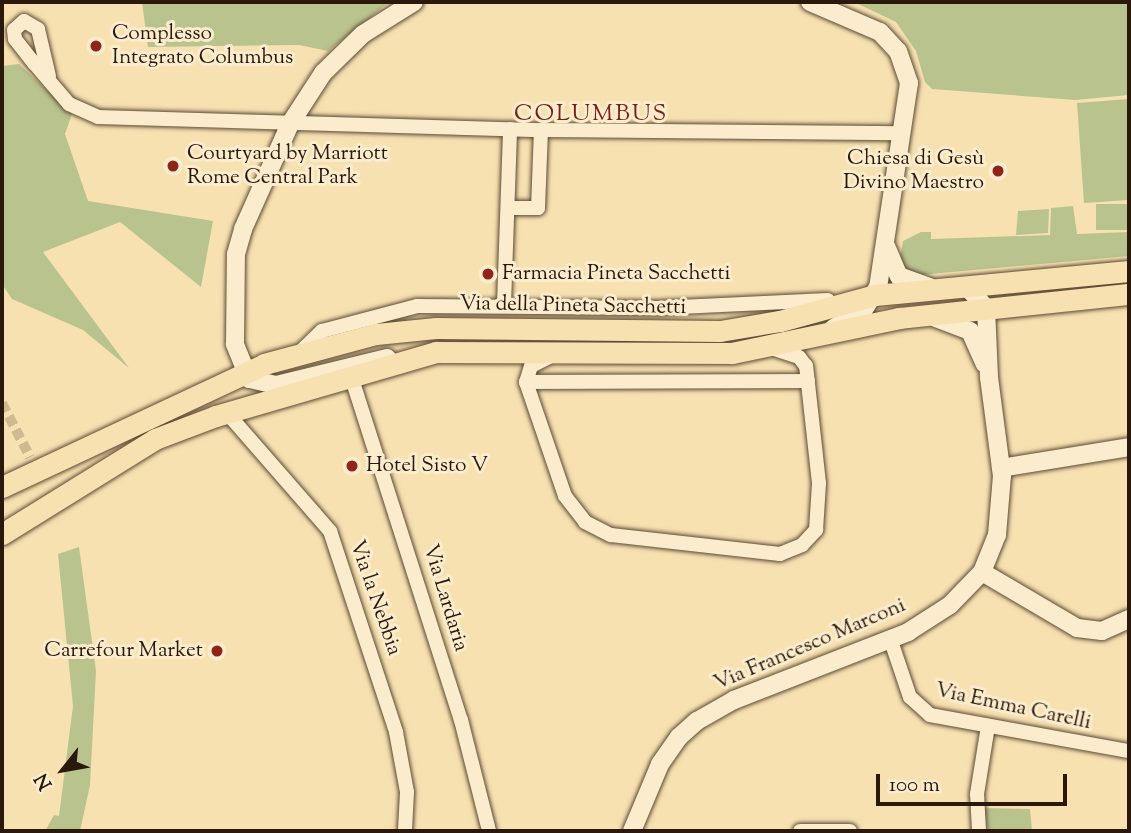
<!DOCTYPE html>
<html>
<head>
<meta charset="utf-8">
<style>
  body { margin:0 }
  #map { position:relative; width:1131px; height:833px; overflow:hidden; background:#f7e1b1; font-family:"Sorts Mill Goudy",serif }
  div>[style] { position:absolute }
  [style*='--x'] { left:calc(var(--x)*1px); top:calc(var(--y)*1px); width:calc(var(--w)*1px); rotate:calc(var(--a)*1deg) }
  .green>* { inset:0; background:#b9c38e; transform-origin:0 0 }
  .pedestrian-tunnel>* { height:10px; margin-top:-5px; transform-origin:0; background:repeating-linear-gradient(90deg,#ceb990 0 10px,transparent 0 15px) }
  .roads { filter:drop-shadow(0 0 2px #5c4a34) drop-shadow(0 0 2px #5c4a34) }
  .minor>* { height:14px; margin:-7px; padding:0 7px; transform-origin:7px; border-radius:7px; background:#faeccc }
  .tertiary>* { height:18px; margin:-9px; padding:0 9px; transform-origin:9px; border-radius:9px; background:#faeccc }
  .primary>* { height:21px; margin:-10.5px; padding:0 10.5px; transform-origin:10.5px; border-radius:10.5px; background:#f7e1b1 }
  .dots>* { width:19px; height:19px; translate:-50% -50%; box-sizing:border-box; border:4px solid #faeccc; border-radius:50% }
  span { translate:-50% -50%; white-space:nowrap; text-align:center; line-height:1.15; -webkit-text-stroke:6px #faeccc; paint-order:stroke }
  .poi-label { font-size:21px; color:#29180b }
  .left { translate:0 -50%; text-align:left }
  .right { translate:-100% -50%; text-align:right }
  .street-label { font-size:21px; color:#29180b }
  .neighbourhood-label { font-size:23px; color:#7a1f14; letter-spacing:2px }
  .frame { position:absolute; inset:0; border:4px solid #29180b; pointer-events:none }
  .north { position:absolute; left:28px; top:735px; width:70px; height:70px; -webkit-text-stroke:5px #faeccc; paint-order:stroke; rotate:239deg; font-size:19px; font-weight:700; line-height:28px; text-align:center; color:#29180b }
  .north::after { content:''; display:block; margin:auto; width:24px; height:32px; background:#29180b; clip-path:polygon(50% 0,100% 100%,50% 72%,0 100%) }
  .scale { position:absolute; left:876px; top:774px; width:191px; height:32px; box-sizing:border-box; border:4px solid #29180b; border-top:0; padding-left:9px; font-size:21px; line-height:24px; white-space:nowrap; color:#29180b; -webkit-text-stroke:5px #faeccc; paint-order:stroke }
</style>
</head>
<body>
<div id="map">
  <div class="green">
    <div style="clip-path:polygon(142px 2px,389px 2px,328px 51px,299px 45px,148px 47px)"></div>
    <div style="clip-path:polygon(854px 2px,1129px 2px,1129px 95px,1075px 100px,932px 89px,925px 82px,916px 51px,896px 22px)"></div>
    <div style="clip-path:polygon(19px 64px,72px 114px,65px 134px,88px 201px,213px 221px,201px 287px,120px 222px,43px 252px,129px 368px,83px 330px,12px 299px,2px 284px,2px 66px)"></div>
    <div style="clip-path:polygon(1129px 99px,1129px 200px,1084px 203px,1077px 103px)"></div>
    <div style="left:1129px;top:204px;width:26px;height:33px;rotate:90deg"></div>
    <div style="clip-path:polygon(1073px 206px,1077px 234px,1129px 232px,1129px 256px,919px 275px,905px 268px,900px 259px,903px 241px,921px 232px,931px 232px,931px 239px,1050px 235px,1051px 208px)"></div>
    <div style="clip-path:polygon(1049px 209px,1048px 233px,1016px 235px,1018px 211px)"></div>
    <div style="clip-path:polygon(79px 547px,96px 671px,90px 785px,80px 831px,45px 831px,54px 815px,59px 816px,73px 706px,58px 554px)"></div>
    <div style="clip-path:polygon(983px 808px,1030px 809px,1032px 831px,988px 831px)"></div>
  </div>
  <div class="pedestrian-tunnel">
    <div style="--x:2;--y:403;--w:61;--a:62.6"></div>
  </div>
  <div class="roads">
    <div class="minor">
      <div style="--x:49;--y:76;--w:48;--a:-103.2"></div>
      <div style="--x:38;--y:29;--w:16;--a:-150"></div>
      <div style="--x:24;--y:21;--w:13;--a:138"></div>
      <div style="--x:14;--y:30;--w:9;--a:84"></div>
      <div style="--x:15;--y:39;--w:31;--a:52"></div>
      <div style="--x:34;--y:63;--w:54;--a:49.5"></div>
      <div style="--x:69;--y:104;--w:32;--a:24"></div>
      <div style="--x:98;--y:117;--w:443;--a:1.7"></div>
      <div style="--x:541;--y:130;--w:362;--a:0.5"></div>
      <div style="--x:508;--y:208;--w:30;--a:0"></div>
      <div style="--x:538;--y:208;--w:78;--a:-87.8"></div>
      <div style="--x:504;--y:304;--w:175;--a:-88"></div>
      <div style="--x:301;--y:351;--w:29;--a:-44"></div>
      <div style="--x:322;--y:331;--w:98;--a:-14.7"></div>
      <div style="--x:417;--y:306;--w:241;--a:0.5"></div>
      <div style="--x:658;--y:308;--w:170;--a:-2.7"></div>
      <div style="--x:551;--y:356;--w:22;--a:153"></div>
      <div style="--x:531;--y:366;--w:17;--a:107"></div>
      <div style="--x:526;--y:382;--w:120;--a:71.1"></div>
      <div style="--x:565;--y:496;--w:33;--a:52"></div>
      <div style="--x:585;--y:522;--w:29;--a:27"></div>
      <div style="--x:611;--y:535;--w:170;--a:6.4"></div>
      <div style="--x:780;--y:554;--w:24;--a:-22"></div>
      <div style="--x:802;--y:545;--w:21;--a:-47"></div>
      <div style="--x:816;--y:530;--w:47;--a:-86.3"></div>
      <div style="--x:819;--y:483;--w:118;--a:-96.3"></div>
      <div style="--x:806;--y:366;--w:11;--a:-128"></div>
      <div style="--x:799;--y:357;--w:32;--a:-162"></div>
      <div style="--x:352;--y:379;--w:358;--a:72.3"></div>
      <div style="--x:461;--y:720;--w:114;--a:75.8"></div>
      <div style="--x:526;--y:382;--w:282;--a:-0.2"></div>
      <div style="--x:227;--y:413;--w:157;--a:48.9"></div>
      <div style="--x:330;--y:531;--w:212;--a:71.8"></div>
      <div style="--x:396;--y:732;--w:61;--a:79.6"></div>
      <div style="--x:407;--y:792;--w:39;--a:93"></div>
      <div style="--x:891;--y:641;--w:59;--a:71.3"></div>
      <div style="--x:910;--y:697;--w:27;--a:42"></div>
      <div style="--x:930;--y:715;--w:202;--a:10.3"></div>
      <div style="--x:800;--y:831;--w:50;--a:0"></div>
      <div style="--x:979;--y:831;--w:37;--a:-93"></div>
      <div style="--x:977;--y:794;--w:69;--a:-80.8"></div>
    </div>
    <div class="tertiary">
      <div style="--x:810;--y:2;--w:76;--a:23.2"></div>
      <div style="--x:880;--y:32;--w:26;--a:47"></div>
      <div style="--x:898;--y:51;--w:34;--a:71"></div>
      <div style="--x:909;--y:83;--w:206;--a:98.6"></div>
      <div style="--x:878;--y:287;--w:28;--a:122"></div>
      <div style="--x:863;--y:311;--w:34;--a:150"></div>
      <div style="--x:886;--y:246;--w:33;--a:67"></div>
      <div style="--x:899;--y:276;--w:33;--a:20"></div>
      <div style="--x:936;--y:318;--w:36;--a:21"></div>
      <div style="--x:970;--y:331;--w:36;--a:66"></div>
      <div style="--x:387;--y:358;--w:114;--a:166.3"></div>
      <div style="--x:276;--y:385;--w:28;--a:-167"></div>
      <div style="--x:249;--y:379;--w:38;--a:-112"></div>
      <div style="--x:235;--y:344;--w:90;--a:-89.4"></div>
      <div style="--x:236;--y:254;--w:26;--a:-74"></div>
      <div style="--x:243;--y:229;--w:115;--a:-65.9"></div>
      <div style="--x:290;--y:124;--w:61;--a:-57.1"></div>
      <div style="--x:323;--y:73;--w:56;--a:-44.3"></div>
      <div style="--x:363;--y:34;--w:60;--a:-32.1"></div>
      <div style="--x:1001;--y:468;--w:130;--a:-9.3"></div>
      <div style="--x:982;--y:572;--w:110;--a:30.5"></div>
      <div style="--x:1077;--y:628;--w:25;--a:7"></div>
      <div style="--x:1102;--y:631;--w:30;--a:-24"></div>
      <div style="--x:632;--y:831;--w:73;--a:-67.3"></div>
      <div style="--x:660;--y:764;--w:33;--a:-55"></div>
      <div style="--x:679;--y:737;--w:24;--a:-42"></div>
      <div style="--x:697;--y:721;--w:43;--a:-29.6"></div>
      <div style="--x:734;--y:700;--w:187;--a:-21.3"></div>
      <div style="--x:908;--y:632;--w:50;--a:-32.7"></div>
      <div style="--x:950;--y:605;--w:46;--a:-45.9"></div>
      <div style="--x:982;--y:572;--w:40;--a:-68"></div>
      <div style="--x:997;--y:535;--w:59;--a:-85.2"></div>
      <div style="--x:1002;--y:476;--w:100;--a:-97.5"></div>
      <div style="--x:989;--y:377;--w:69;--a:-92.5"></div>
      <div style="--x:986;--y:308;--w:28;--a:-132"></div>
    </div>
    <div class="primary">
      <div style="--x:2;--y:487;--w:289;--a:-25.1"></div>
      <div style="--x:264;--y:364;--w:116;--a:-15"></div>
      <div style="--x:376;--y:334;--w:60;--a:-5.7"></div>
      <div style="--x:436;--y:328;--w:284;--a:0.6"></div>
      <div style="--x:720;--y:331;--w:61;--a:-9.5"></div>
      <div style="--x:780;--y:321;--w:98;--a:-15.3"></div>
      <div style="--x:875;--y:295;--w:255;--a:-5.4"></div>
      <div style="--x:2;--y:534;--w:180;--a:-31.8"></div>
      <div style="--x:155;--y:439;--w:65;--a:-20.7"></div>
      <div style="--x:216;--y:416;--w:229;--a:-16.2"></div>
      <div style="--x:436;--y:352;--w:296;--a:0.2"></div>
      <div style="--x:732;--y:353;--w:171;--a:-11.8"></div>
      <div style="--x:899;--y:318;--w:231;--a:-6"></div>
    </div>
  </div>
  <div class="dots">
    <div style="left:96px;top:46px;background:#8f2418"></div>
    <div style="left:173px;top:166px;background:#8f2418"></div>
    <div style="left:998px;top:171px;background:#8f2418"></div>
    <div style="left:488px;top:274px;background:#8f2418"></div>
    <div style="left:352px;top:466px;background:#8f2418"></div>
    <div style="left:217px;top:651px;background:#8f2418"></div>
  </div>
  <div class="poi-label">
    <span class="left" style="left:112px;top:46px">Complesso<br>Integrato Columbus</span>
    <span class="left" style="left:187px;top:166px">Courtyard by Marriott<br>Rome Central Park</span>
    <span class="right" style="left:984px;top:171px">Chiesa di Gesù<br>Divino Maestro</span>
    <span class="left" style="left:502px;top:274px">Farmacia Pineta Sacchetti</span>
    <span class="left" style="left:366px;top:466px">Hotel Sisto V</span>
    <span class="right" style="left:203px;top:651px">Carrefour Market</span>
  </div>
  <div class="street-label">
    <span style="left:573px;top:306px;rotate:1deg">Via della Pineta Sacchetti</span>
    <span style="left:375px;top:598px;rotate:71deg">Via la Nebbia</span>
    <span style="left:445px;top:598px;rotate:73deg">Via Lardaria</span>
    <span style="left:810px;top:645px;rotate:-23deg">Via Francesco Marconi</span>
    <span style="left:1013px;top:707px;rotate:12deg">Via Emma Carelli</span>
  </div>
  <div class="neighbourhood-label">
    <span style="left:591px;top:115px">COLUMBUS</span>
  </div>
  <div class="frame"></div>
  <div class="north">N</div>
  <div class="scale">100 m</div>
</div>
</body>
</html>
